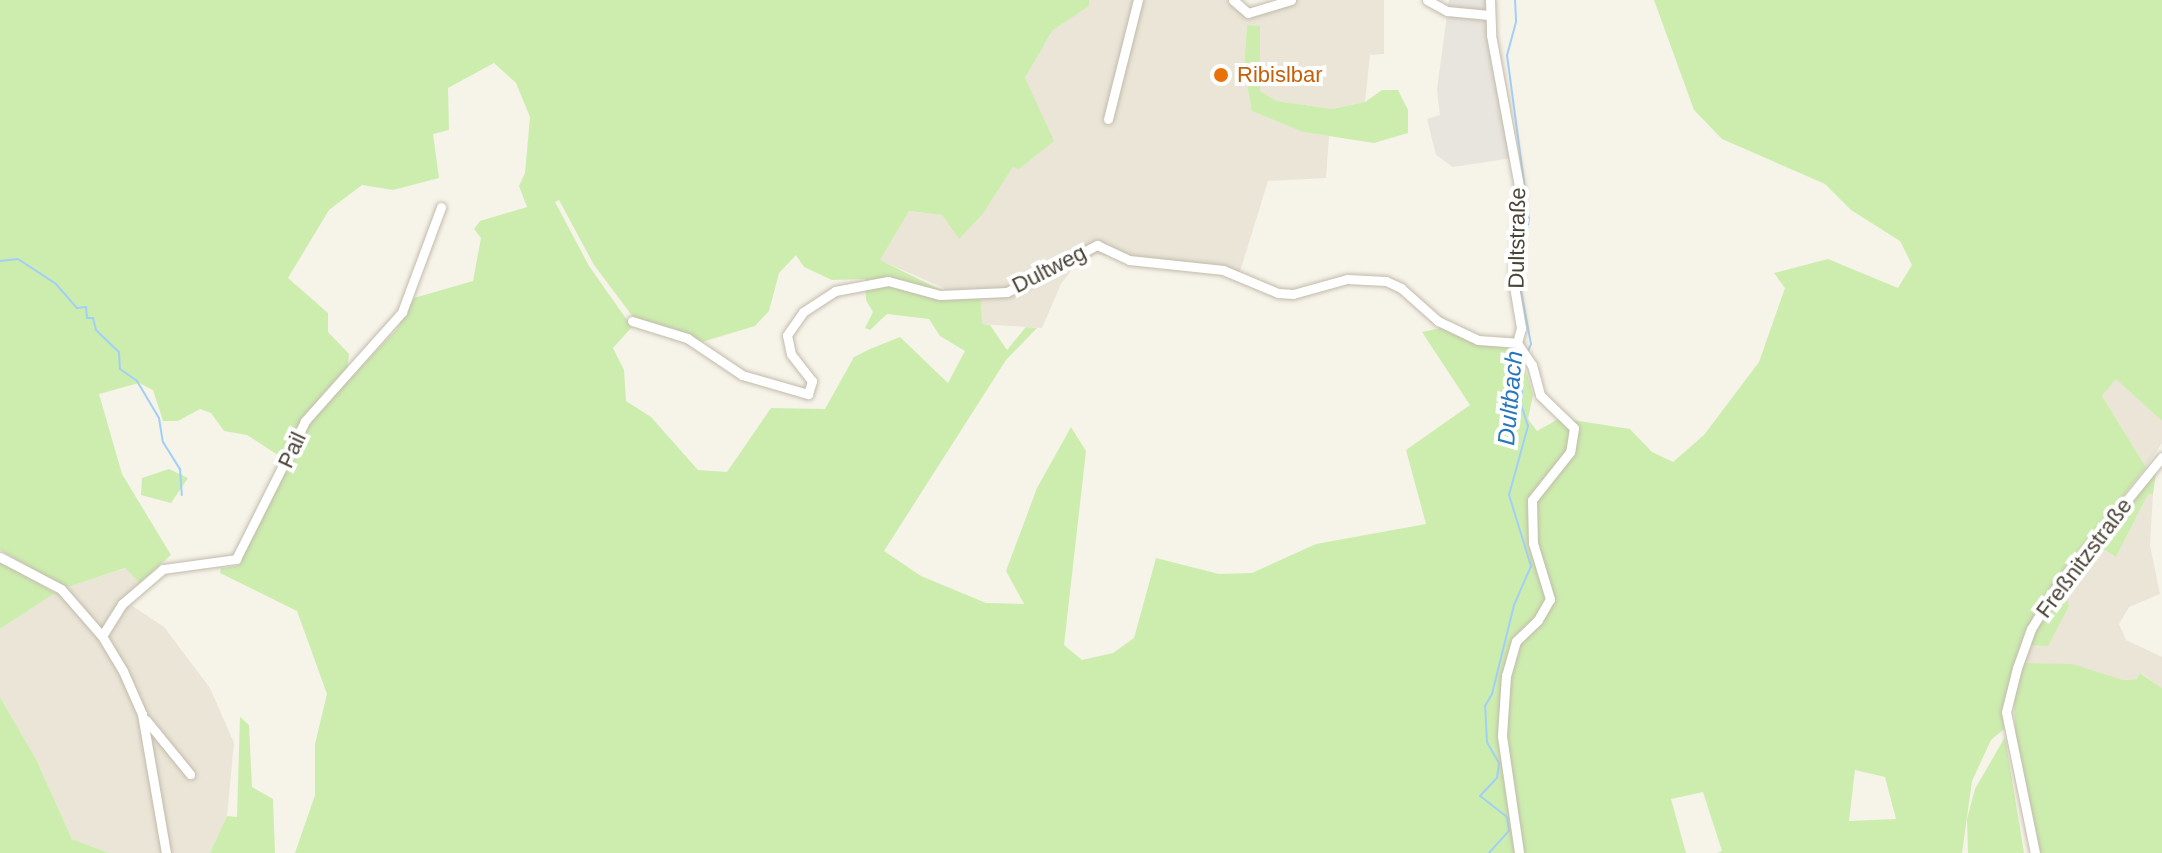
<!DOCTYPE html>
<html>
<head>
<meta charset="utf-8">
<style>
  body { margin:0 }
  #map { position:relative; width:2162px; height:853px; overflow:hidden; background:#f6f3e9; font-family:Arial,sans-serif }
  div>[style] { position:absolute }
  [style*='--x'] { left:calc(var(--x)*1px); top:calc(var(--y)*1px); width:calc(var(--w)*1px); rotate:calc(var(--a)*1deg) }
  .residential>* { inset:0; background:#eae5d7 }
  .industrial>* { inset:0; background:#e8e4de }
  .green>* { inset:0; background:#cdedaf }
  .stream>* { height:2px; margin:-1px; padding:0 1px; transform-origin:1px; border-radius:1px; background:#a2cff6 }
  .roads { filter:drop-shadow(0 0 2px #c2bbab) drop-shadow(0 0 2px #c2bbab) }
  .minor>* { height:9px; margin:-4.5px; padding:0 4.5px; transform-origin:4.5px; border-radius:4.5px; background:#fff }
  .dots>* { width:22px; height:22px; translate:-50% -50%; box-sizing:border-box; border:4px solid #fff; border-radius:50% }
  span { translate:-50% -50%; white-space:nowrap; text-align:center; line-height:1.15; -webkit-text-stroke:8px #fff; paint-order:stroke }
  .food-label { font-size:22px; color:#c56008 }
  .left { translate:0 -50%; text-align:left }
  .street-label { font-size:22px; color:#4a4437 }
  .water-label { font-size:24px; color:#2676c0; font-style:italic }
</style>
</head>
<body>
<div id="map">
  <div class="residential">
    <div style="clip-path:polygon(1089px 0,1236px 0,1249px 8px,1280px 0,1384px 0,1384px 54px,1370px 55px,1365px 102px,1332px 109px,1277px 101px,1260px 91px,1260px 27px,1247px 25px,1244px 66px,1253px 111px,1303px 132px,1329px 136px,1326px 178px,1268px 181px,1238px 278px,1096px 254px,1073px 268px,1061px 284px,1042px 328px,982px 324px,942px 287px,879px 260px,909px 211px,942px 215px,959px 238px,983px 214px,1013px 167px,1025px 78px,1052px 31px,1089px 6px)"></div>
    <div style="clip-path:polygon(2116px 378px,2162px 421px,2162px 443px,2146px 467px,2102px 396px)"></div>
    <div style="clip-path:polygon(2148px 493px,2153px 494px,2150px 545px,2160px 594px,2129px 607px,2119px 624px,2126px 640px,2162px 657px,2162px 688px,2141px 673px,2137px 679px,2123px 680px,2022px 663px,2027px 645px,2069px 607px,2063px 586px,2097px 545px,2116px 557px)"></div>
    <div style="clip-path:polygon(126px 568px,140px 583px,128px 603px,164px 627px,210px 688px,234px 743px,227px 816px,210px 853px,109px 853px,72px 839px,36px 759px,0 697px,0 629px,61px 589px)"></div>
  </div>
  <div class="industrial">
    <div style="clip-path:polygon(1449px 0,1488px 0,1512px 158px,1453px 167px,1436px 155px,1427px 119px,1440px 115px,1437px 90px)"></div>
  </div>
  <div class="green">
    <div style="clip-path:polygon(evenodd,0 0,1089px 0,1089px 6px,1052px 31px,1025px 78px,1054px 141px,1019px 169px,1013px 167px,983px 214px,959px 239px,942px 215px,909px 211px,880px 260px,945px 292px,980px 292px,982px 324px,990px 325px,1007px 350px,1026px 327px,1037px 328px,1006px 360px,884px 551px,921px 576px,986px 603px,1024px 604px,1006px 571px,1037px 488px,1071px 427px,1086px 451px,1064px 645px,1082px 660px,1113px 653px,1134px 638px,1156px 558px,1219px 574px,1252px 573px,1316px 544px,1426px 524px,1406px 450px,1470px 405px,1422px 332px,1441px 328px,1474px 342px,1513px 349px,1526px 371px,1533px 395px,1528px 419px,1537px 431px,1560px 418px,1630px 429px,1652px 452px,1673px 462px,1704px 435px,1759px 362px,1785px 288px,1774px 273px,1828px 259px,1898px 288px,1912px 265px,1900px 241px,1851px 210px,1825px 184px,1722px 139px,1694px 110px,1654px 0,2162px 0,2162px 421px,2116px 379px,2102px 396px,2146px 467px,2050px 589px,2025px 631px,2003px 711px,2004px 729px,1991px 740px,1972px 781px,1962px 853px,1717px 853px,1722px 851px,1703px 792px,1671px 799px,1686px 853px,295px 853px,315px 795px,315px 744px,327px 694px,297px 611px,220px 573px,221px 568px,237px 566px,313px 417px,397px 329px,414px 298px,473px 281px,481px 238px,474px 229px,480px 221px,527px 207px,519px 186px,525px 173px,530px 117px,516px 83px,494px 63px,448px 88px,449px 130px,433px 134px,439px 178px,393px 190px,362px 185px,329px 210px,288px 278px,328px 313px,328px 332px,349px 354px,346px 377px,307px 414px,284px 459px,247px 435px,224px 431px,211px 413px,200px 409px,178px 421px,163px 421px,153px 390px,139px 383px,99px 394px,122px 474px,171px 555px,140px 583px,125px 568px,65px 588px,0 550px,0 0,559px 200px,594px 265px,636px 321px,675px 329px,702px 342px,755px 326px,769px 311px,779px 273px,796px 255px,804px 267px,832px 280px,865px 279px,866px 300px,873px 312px,865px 328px,870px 330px,887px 314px,929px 319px,940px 336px,965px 351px,948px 383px,900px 337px,870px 349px,854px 357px,825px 409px,771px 408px,727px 472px,698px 470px,651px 417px,626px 401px,624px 370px,613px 348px,632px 327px,589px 266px,555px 202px,559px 200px,0 0,1855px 770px,1885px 777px,1896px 819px,1849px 821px,1855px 770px)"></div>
    <div style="clip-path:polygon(1247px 25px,1260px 26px,1260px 91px,1277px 101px,1332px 109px,1365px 102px,1382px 90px,1398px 90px,1408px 110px,1408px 133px,1374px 143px,1303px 132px,1252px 111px,1244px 66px)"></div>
    <div style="clip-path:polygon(2157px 466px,2153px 494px,2148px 494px,2116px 557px,2097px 545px)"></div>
    <div style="clip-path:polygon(169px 469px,188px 478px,171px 503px,141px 495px,142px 478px)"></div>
    <div style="clip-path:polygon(0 561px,55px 593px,0 629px)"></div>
    <div style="clip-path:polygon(2063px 586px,2069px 606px,2048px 646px,2027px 645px)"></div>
    <div style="clip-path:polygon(2022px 663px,2072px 664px,2123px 680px,2137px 679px,2140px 673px,2162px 688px,2162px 853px,2040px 853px,2015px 731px,2014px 698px)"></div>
    <div style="clip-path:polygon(0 697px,36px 759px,72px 839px,109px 853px,0 853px)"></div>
    <div style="clip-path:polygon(240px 717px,249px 725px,252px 787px,273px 799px,275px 853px,210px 853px,227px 816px,237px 817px)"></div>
    <div style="clip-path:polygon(2005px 737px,2024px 853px,1968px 853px,1967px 819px,1975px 789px)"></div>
  </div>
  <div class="stream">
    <div style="--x:1515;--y:0;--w:22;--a:87"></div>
    <div style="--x:1516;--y:22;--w:34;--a:105"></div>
    <div style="--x:1507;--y:55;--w:165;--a:82.4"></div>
    <div style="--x:1529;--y:219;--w:62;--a:99.3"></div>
    <div style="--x:1519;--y:280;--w:65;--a:79.4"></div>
    <div style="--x:1531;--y:344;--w:8;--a:113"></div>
    <div style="--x:0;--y:261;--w:18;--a:-6"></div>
    <div style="--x:18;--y:259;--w:45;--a:33.3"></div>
    <div style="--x:56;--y:284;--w:32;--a:49"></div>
    <div style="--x:77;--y:308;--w:9;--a:-6"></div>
    <div style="--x:86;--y:307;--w:11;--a:85"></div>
    <div style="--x:87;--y:318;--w:6;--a:0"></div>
    <div style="--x:93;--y:318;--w:12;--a:76"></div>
    <div style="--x:96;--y:330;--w:32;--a:44"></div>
    <div style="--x:119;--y:352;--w:17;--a:87"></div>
    <div style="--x:120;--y:369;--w:21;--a:35"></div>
    <div style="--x:137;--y:381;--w:43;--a:59.3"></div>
    <div style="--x:159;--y:418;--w:24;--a:81"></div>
    <div style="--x:163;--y:442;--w:32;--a:58"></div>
    <div style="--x:180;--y:469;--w:26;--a:86"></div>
    <div style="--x:1489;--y:853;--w:30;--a:-48"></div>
    <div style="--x:1509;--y:831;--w:14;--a:-98"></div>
    <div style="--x:1507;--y:817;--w:34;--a:-142"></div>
    <div style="--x:1480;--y:796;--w:25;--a:-47"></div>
    <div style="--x:1497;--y:778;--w:15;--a:-82"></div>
    <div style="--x:1499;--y:763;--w:24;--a:-120"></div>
    <div style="--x:1487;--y:742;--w:36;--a:-93"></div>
    <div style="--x:1485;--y:706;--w:14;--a:-60"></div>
    <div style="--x:1492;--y:694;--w:92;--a:-76.1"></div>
    <div style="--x:1514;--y:605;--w:43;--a:-66.4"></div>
    <div style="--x:1531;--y:566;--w:74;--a:-107.2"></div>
    <div style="--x:1509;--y:495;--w:72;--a:-74.6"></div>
    <div style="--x:1528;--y:426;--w:22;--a:-108"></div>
    <div style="--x:1521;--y:405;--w:44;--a:-86.1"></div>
  </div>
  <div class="roads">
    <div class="minor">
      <div style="--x:1233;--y:0;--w:20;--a:41"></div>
      <div style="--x:1248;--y:13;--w:45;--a:-16.8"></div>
      <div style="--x:1427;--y:0;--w:23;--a:29"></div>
      <div style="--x:1447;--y:11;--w:42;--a:5.4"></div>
      <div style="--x:1490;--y:0;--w:35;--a:88"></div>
      <div style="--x:1491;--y:35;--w:160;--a:79.5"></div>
      <div style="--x:1520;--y:192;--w:88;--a:94.5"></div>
      <div style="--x:1513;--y:280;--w:49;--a:80.5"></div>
      <div style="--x:1521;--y:328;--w:16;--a:105"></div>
      <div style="--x:1108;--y:119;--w:123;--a:-75.9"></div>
      <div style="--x:632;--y:321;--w:58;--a:17.2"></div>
      <div style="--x:687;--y:338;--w:66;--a:33.9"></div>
      <div style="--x:742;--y:375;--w:69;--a:16.1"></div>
      <div style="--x:808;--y:394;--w:14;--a:-73"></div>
      <div style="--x:812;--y:381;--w:34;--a:-128"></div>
      <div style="--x:791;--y:354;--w:19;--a:-102"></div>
      <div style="--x:787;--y:335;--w:28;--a:-55"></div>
      <div style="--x:803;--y:312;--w:38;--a:-33"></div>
      <div style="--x:835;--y:291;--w:54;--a:-10.7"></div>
      <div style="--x:888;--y:281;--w:54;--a:15.1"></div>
      <div style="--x:940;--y:295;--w:67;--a:-2.6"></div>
      <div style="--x:1007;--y:292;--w:102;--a:-27.6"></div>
      <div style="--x:1097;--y:245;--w:35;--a:25"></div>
      <div style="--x:1129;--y:260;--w:95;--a:6.1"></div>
      <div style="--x:1223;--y:270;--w:60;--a:22.7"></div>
      <div style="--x:1278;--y:293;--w:15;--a:4"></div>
      <div style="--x:1293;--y:294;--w:56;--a:-15.5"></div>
      <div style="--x:1347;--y:279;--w:39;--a:3"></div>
      <div style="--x:1386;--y:281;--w:17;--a:25"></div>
      <div style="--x:1401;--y:288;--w:50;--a:41.7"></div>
      <div style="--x:1438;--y:321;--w:44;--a:25.4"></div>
      <div style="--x:1478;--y:340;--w:39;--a:4"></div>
      <div style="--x:1517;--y:343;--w:27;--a:56"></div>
      <div style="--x:1532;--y:365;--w:31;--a:75"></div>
      <div style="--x:1540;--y:395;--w:47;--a:44.1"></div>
      <div style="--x:1574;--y:428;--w:24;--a:99"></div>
      <div style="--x:1570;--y:452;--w:61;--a:128.4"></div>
      <div style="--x:1532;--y:500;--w:43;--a:88.7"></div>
      <div style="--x:1533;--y:543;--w:59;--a:73.1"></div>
      <div style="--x:1550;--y:599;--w:24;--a:120"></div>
      <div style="--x:1538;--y:620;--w:30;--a:136"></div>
      <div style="--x:1516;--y:641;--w:35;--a:106"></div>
      <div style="--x:1506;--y:675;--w:61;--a:93.8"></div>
      <div style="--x:1502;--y:736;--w:118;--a:81.7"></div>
      <div style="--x:0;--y:557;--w:69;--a:27.7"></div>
      <div style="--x:61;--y:589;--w:62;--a:48.9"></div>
      <div style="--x:102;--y:636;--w:41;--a:59"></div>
      <div style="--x:123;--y:671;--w:47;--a:66.2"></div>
      <div style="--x:142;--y:714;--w:141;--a:80.2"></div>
      <div style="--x:102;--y:636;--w:38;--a:-58"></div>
      <div style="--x:122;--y:604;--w:54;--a:-40.5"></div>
      <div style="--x:163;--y:569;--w:74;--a:-7.8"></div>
      <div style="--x:236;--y:559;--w:154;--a:-63.4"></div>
      <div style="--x:305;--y:421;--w:146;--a:-48.3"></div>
      <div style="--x:402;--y:312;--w:112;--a:-69.6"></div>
      <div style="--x:146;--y:720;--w:70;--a:50.8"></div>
      <div style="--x:2035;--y:853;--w:144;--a:-101.6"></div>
      <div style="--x:2006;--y:712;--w:45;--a:-76"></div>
      <div style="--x:2017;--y:668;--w:41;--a:-70.3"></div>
      <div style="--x:2031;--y:629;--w:52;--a:-58.5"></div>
      <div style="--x:2058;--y:585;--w:165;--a:-50.9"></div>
    </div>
  </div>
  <div class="dots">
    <div style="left:1221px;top:75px;background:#e8710a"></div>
  </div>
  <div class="food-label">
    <span class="left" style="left:1237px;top:75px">Ribislbar</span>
  </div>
  <div class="street-label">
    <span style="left:1517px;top:238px;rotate:-89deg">Dultstraße</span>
    <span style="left:1049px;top:269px;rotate:-27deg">Dultweg</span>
    <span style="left:292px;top:450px;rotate:-65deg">Pail</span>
    <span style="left:2084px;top:558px;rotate:-53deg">Freßnitzstraße</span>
  </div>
  <div class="water-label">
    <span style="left:1510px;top:398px;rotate:-85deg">Dultbach</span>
  </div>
</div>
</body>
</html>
